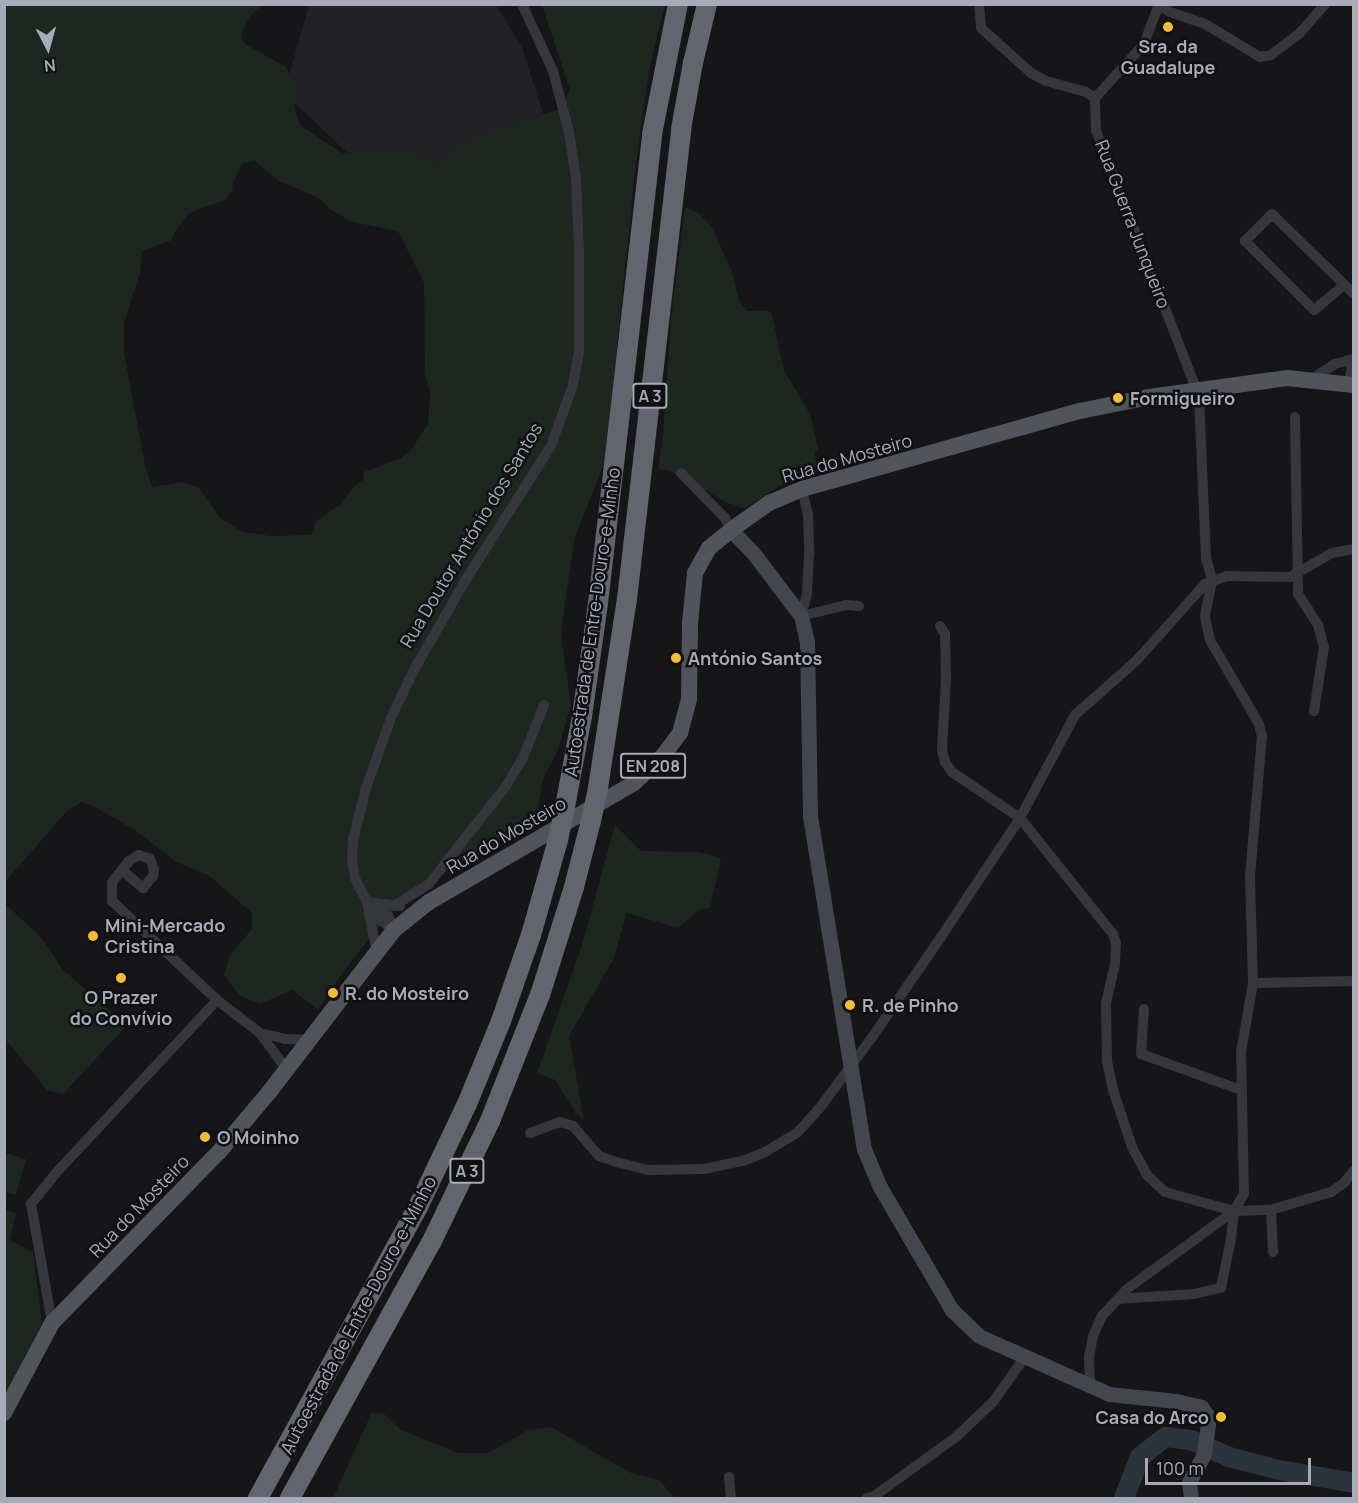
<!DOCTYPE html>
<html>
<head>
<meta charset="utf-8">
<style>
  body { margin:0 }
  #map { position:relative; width:1358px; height:1503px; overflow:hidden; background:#161518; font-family:Manrope,sans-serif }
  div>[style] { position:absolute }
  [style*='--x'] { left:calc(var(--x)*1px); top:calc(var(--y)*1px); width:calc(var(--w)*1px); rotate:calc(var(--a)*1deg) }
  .built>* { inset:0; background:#222125 }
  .green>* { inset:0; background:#1d261f }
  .river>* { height:20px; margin:-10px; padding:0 10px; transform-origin:10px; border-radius:10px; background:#2b343c }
  .street>* { height:10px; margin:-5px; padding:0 5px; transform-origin:5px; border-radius:5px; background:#36373d }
  .secondary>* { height:15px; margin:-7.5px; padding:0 7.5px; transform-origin:7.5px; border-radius:7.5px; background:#44464d }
  .primary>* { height:16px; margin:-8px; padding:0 8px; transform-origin:8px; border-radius:8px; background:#52545c }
  .highway>* { height:20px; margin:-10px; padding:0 10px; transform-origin:10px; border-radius:10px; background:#62656e }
  .highway-bridge>* { height:20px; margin:-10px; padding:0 10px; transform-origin:10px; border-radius:10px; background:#62656e }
  .dots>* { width:16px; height:16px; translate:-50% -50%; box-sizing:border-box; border:3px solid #111013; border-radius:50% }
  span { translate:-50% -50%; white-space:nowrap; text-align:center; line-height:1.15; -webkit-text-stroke:5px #111013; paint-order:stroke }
  .shield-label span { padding:2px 4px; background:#111013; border:2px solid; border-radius:4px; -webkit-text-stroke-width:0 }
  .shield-label { font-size:16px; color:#a7abb8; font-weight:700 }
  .poi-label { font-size:18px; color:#a7abb8; font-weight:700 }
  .left { translate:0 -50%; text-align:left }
  .right { translate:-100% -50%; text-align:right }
  .street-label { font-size:18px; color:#a7abb8 }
  .frame { position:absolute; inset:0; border:6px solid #a7abb8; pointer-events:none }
  .north { position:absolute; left:18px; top:18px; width:60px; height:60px; -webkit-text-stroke:4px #111013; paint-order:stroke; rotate:174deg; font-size:16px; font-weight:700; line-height:24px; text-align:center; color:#a7abb8 }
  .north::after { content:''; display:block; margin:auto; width:21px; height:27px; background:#a7abb8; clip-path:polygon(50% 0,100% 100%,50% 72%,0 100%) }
  .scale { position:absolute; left:1145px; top:1458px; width:166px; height:27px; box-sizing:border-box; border:3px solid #a7abb8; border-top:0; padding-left:8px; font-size:18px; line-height:21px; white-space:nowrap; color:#a7abb8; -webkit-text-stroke:4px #111013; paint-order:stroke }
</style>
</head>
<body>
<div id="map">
  <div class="built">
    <div style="clip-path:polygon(309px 5px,496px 5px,522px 47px,547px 126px,439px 239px,284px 93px)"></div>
  </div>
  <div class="green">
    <div style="clip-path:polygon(evenodd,5px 5px,262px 5px,250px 16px,241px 35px,245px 44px,286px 67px,298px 91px,294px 107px,301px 126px,342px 153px,398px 148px,424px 157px,431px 166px,475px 136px,559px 109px,570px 90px,542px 5px,665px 5px,650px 66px,636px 162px,605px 461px,575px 537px,566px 595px,561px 635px,571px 706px,557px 752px,543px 779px,535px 826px,480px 852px,408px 892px,349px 964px,318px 1010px,292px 990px,260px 1004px,239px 995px,224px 975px,230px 955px,252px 929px,252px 913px,210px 876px,176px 862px,138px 832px,95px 807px,81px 802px,67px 811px,5px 882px,5px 5px,254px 160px,279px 181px,317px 197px,330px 209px,352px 222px,398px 231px,424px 283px,425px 373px,430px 393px,428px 424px,411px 450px,401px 458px,364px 472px,363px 480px,355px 485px,340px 505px,316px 521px,311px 535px,271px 536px,243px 532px,220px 518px,199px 488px,183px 482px,152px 487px,145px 465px,124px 352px,124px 323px,140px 273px,142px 251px,172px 240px,174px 233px,189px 213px,225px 200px,233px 190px,232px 185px,242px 164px,254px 160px)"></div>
    <div style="clip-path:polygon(685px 207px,697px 212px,712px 227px,732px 272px,739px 300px,747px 311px,769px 311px,772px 315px,784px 370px,810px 414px,818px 448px,815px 453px,817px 468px,806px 470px,744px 508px,728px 503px,670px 471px,658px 469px,663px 436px,671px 318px)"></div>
    <div style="clip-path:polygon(615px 825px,641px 851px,698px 852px,721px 858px,710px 908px,699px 910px,678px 928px,627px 913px,613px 960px,569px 1036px,584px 1120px,575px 1112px,555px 1080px,537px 1073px,581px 948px)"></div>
    <div style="clip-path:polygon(4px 903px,41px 937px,63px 970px,127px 1025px,63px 1094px,47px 1090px,5px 1039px)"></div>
    <div style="clip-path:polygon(5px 1153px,26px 1159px,16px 1195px,5px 1192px)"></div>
    <div style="clip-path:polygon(5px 1210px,16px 1213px,10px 1240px,33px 1252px,42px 1323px,5px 1394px)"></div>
    <div style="clip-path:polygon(372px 1412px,384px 1414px,401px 1430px,458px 1453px,488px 1453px,528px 1430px,551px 1427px,631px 1473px,659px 1480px,675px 1498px,333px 1498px)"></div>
  </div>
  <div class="river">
    <div style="--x:1124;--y:1498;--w:44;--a:-68.7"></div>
    <div style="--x:1140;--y:1457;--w:33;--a:-38"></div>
    <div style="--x:1166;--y:1437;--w:25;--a:7"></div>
    <div style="--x:1191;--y:1440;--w:42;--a:24.1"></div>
    <div style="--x:1229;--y:1457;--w:52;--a:14.6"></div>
    <div style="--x:1279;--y:1470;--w:76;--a:9.8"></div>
  </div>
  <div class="street">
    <div style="--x:979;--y:4;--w:24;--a:85"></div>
    <div style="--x:981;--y:28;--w:67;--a:42"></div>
    <div style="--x:1031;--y:73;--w:17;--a:28"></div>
    <div style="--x:1046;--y:81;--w:41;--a:15.4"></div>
    <div style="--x:1086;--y:92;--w:11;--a:34"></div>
    <div style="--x:1159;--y:5;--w:13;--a:32"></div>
    <div style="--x:1170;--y:12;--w:37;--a:19"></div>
    <div style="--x:1205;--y:24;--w:64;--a:31"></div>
    <div style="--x:1260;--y:57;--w:11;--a:-10"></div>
    <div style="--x:1271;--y:55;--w:36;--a:-37"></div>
    <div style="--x:1300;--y:33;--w:38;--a:-49"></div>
    <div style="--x:1344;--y:285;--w:39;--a:140"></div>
    <div style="--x:1314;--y:310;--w:98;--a:-135"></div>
    <div style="--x:1245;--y:241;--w:38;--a:-45"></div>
    <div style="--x:1272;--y:214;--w:115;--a:44.3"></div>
    <div style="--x:1317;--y:380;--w:6;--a:-72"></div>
    <div style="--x:1319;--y:374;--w:19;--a:-32"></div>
    <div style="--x:1335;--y:364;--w:20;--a:-15"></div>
    <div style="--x:1349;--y:385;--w:26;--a:-81"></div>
    <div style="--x:1295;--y:417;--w:177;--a:89"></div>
    <div style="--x:1298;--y:594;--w:37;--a:57"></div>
    <div style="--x:1318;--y:625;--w:23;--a:75"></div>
    <div style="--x:1324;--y:647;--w:65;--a:98.9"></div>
    <div style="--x:681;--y:473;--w:63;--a:45.6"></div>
    <div style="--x:725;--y:518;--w:13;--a:63"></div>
    <div style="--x:802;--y:489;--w:28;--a:77"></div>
    <div style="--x:808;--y:516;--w:38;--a:88"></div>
    <div style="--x:809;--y:554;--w:40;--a:92.9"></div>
    <div style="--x:807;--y:594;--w:23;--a:105"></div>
    <div style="--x:801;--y:616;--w:46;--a:-13.7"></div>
    <div style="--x:846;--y:605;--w:13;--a:4"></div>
    <div style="--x:940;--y:626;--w:9;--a:58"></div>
    <div style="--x:945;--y:634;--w:45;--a:88.7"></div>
    <div style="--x:946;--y:679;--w:71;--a:93.2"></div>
    <div style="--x:942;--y:750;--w:12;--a:76"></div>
    <div style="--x:945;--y:762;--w:12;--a:55"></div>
    <div style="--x:952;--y:772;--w:82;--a:34.1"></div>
    <div style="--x:1020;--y:818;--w:149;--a:51.3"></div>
    <div style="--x:1113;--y:934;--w:9;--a:72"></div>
    <div style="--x:1116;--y:943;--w:21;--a:93"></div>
    <div style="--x:1115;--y:964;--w:40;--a:103"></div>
    <div style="--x:1106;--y:1003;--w:58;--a:89"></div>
    <div style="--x:1107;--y:1061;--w:30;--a:78"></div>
    <div style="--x:1113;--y:1090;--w:60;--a:71.6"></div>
    <div style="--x:1132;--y:1147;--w:32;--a:62"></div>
    <div style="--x:1147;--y:1175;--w:25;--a:43"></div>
    <div style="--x:1165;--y:1192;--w:72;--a:15.4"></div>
    <div style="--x:1234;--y:1211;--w:37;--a:-2"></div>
    <div style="--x:1271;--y:1210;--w:63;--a:-16.7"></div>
    <div style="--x:1331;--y:1192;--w:16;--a:-35"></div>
    <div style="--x:1344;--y:1183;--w:16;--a:-52"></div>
    <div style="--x:122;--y:870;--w:28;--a:41"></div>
    <div style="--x:143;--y:888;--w:16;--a:-50"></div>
    <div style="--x:153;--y:876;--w:6;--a:-81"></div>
    <div style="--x:154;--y:870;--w:12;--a:-110"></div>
    <div style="--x:150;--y:859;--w:12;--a:-160"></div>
    <div style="--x:139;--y:855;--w:12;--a:149"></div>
    <div style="--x:129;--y:861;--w:22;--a:129"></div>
    <div style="--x:115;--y:878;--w:6;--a:121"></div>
    <div style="--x:112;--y:883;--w:18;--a:90"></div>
    <div style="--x:112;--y:901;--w:144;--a:43.3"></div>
    <div style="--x:217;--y:1000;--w:54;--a:37.5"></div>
    <div style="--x:367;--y:902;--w:33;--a:7"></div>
    <div style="--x:373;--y:905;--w:18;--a:34"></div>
    <div style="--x:388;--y:915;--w:16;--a:68"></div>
    <div style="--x:394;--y:906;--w:41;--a:-32.2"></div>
    <div style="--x:429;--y:884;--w:125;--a:-51.8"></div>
    <div style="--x:506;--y:786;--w:33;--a:-59"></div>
    <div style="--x:523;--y:758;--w:57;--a:-68.4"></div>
    <div style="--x:369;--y:912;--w:31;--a:36"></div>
    <div style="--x:377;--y:953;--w:52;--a:-101.1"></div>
    <div style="--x:367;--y:902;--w:27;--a:-117"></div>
    <div style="--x:355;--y:878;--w:18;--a:-99"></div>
    <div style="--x:352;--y:860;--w:20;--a:-87"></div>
    <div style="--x:353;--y:840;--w:54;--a:-76"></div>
    <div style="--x:366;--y:788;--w:74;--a:-70.3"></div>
    <div style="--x:391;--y:718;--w:55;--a:-64.4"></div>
    <div style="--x:415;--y:668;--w:100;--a:-60.1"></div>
    <div style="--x:465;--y:581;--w:160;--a:-57.5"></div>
    <div style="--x:551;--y:446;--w:65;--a:-70.2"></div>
    <div style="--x:573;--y:385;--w:36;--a:-80"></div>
    <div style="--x:579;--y:350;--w:101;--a:-90"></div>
    <div style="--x:579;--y:249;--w:71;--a:-92.4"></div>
    <div style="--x:576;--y:178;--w:47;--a:-98.7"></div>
    <div style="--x:569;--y:132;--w:63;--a:-104.7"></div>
    <div style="--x:553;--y:71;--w:74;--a:-114.8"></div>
    <div style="--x:1253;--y:983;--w:101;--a:-1.1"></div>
    <div style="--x:1144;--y:1009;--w:45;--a:93.8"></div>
    <div style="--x:1141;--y:1054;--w:106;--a:19.8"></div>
    <div style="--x:287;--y:1070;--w:46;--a:-126.1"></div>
    <div style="--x:260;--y:1033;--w:26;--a:13"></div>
    <div style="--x:285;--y:1039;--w:24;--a:2"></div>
    <div style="--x:530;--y:1133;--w:32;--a:-20"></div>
    <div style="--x:560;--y:1122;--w:14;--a:17"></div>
    <div style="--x:573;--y:1126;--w:40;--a:49"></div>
    <div style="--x:599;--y:1156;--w:18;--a:19"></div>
    <div style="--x:616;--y:1162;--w:33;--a:14"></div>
    <div style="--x:648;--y:1170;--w:56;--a:-1"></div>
    <div style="--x:704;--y:1169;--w:40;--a:-12"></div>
    <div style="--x:743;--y:1161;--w:24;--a:-22"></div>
    <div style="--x:765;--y:1152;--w:39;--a:-31"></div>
    <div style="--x:798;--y:1132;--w:36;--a:-48"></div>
    <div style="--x:822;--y:1105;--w:86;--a:-53.5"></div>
    <div style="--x:873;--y:1036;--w:120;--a:-55.5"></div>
    <div style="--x:941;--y:937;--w:143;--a:-56.4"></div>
    <div style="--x:1020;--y:818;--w:117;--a:-61.9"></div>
    <div style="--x:1075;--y:715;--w:83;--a:-41.6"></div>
    <div style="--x:1137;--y:660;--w:102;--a:-48.2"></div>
    <div style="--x:1205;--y:584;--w:23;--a:-20"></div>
    <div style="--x:1227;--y:576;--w:63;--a:0.9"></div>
    <div style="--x:1290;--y:577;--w:48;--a:-29.7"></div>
    <div style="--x:1332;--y:553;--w:22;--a:-10"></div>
    <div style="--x:1271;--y:1210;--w:42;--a:87.3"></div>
    <div style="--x:1118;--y:1299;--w:76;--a:-3.8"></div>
    <div style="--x:1194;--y:1294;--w:28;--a:-13"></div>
    <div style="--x:1221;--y:1288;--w:50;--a:-78.5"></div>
    <div style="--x:1231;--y:1239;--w:28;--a:-84"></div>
    <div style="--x:52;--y:1323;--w:121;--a:-100"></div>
    <div style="--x:31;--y:1204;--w:38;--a:-51"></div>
    <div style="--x:55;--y:1174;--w:238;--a:-47"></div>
    <div style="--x:1090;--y:1386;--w:29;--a:-92"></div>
    <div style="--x:1089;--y:1357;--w:21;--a:-79"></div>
    <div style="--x:1093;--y:1336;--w:22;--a:-66"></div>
    <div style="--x:1102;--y:1316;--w:37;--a:-47"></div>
    <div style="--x:1127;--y:1289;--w:132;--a:-36.1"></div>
    <div style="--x:1234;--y:1211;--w:20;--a:-60"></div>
    <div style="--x:1244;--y:1194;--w:142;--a:-91.2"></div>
    <div style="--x:1241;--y:1052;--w:70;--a:-80.1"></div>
    <div style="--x:1253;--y:983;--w:107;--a:-91.6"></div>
    <div style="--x:1250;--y:876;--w:140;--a:-85.1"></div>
    <div style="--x:1262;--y:737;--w:13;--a:-103"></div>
    <div style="--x:1259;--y:724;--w:97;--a:-120.3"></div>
    <div style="--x:1210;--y:640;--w:25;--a:-102"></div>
    <div style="--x:1205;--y:616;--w:38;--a:-79"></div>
    <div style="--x:1212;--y:579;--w:22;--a:-106"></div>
    <div style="--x:1206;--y:558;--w:162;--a:-92.5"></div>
    <div style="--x:1199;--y:396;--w:285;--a:-111.2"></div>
    <div style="--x:1096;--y:130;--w:32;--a:-92"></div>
    <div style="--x:1095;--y:98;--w:73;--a:-47.8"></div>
    <div style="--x:1144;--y:44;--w:43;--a:-69.4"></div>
    <div style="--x:729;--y:1477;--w:21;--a:85"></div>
    <div style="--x:867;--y:1498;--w:6;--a:-9"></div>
    <div style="--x:873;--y:1497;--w:102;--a:-35.9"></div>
    <div style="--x:956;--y:1437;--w:51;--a:-43.4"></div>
    <div style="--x:993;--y:1402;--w:54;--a:-54.8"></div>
  </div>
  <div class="secondary">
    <div style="--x:731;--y:530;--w:33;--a:46"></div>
    <div style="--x:754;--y:554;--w:78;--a:52.8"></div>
    <div style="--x:801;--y:616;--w:26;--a:77"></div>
    <div style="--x:807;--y:641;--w:175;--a:89"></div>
    <div style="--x:810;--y:816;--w:337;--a:80.8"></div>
    <div style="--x:864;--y:1149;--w:41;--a:67.2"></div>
    <div style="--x:880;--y:1187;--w:143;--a:59.7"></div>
    <div style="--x:952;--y:1310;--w:37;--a:44"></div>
    <div style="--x:979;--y:1336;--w:142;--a:24"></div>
    <div style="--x:1109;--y:1394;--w:67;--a:6"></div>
    <div style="--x:1176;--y:1401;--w:26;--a:13"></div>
    <div style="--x:1201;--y:1407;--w:10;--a:53"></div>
    <div style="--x:1207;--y:1415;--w:9;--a:84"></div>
    <div style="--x:1208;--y:1424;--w:30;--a:98"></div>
    <div style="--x:1204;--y:1454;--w:32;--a:118"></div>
    <div style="--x:1189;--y:1482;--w:16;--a:83"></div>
  </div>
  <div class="primary">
    <div style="--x:4;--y:1413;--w:102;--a:-61.9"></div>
    <div style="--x:52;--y:1323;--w:239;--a:-45.7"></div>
    <div style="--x:219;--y:1152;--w:80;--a:-50.1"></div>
    <div style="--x:270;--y:1091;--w:203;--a:-52.4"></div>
    <div style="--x:394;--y:930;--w:45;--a:-38.7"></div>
    <div style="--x:429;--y:902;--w:237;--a:-30.1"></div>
    <div style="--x:634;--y:783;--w:38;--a:-43"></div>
    <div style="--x:662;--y:757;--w:30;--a:-53"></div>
    <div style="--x:680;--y:733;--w:35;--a:-75"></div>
    <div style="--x:689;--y:699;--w:76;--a:-89.2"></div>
    <div style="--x:690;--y:623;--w:50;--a:-84.3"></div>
    <div style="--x:695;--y:573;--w:29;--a:-61"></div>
    <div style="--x:709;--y:548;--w:28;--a:-39"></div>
    <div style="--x:731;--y:530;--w:47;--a:-35.4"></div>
    <div style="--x:769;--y:503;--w:36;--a:-23"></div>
    <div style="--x:802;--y:489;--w:289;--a:-15.7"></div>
    <div style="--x:1080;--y:411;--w:70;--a:-11.5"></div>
    <div style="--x:1149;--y:397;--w:139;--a:-7.8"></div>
    <div style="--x:1287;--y:378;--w:67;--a:6"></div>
  </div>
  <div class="highway">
    <div style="--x:598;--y:788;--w:191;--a:-81.3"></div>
    <div style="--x:627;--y:599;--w:473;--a:-83.4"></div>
    <div style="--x:681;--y:129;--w:67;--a:-79.7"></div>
    <div style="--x:693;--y:63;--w:61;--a:-76.7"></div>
    <div style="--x:565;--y:807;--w:93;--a:-79.4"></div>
    <div style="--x:582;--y:716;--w:114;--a:-81.9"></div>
    <div style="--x:598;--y:603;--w:472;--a:-83.4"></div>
    <div style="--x:652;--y:134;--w:133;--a:-78.7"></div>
    <div style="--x:258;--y:1498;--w:332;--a:-61.2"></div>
    <div style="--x:418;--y:1207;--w:114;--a:-64.6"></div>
    <div style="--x:467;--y:1104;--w:90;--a:-67.7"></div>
    <div style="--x:501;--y:1021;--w:91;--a:-70.8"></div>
    <div style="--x:531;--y:935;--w:99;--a:-74.1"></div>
    <div style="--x:290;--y:1498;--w:291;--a:-61.1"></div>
    <div style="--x:431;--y:1243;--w:136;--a:-64.2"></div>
    <div style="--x:490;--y:1121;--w:136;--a:-68.4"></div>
    <div style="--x:540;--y:995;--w:113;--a:-72.5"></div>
    <div style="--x:574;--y:887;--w:68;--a:-75.6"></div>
  </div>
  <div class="highway-bridge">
    <div style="--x:591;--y:821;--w:34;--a:-78"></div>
    <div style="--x:558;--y:840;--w:34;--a:-78"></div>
  </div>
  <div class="dots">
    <div style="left:1168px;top:27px;background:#f8bd2d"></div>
    <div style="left:1118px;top:398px;background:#f8bd2d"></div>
    <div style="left:676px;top:658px;background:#f8bd2d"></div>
    <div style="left:93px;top:936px;background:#f8bd2d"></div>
    <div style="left:121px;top:978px;background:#f8bd2d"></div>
    <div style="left:333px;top:993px;background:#f8bd2d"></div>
    <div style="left:850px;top:1005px;background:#f8bd2d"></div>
    <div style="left:205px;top:1137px;background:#f8bd2d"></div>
    <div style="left:1221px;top:1417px;background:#f8bd2d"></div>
  </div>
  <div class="shield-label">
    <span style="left:650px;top:396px">A 3</span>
    <span style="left:653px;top:766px">EN 208</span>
    <span style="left:467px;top:1171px">A 3</span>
  </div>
  <div class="poi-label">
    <span style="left:1168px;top:57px">Sra. da<br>Guadalupe</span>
    <span class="left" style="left:1130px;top:398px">Formigueiro</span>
    <span class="left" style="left:688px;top:658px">António Santos</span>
    <span class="left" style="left:105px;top:936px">Mini-Mercado<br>Cristina</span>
    <span class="left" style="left:345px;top:993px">R. do Mosteiro</span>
    <span style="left:121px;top:1008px">O Prazer<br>do Convívio</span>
    <span class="left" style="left:862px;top:1005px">R. de Pinho</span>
    <span class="left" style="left:217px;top:1137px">O Moinho</span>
    <span class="right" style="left:1209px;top:1417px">Casa do Arco</span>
  </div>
  <div class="street-label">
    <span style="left:1133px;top:224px;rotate:69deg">Rua Guerra Junqueiro</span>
    <span style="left:847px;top:458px;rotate:-16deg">Rua do Mosteiro</span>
    <span style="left:471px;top:535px;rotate:-59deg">Rua Doutor António dos Santos</span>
    <span style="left:592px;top:622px;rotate:-82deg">Autoestrada de Entre-Douro-e-Minho</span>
    <span style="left:506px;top:835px;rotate:-30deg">Rua do Mosteiro</span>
    <span style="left:139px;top:1206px;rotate:-46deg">Rua do Mosteiro</span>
    <span style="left:358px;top:1315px;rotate:-62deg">Autoestrada de Entre-Douro-e-Minho</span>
  </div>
  <div class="frame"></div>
  <div class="north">N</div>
  <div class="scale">100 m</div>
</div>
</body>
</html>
